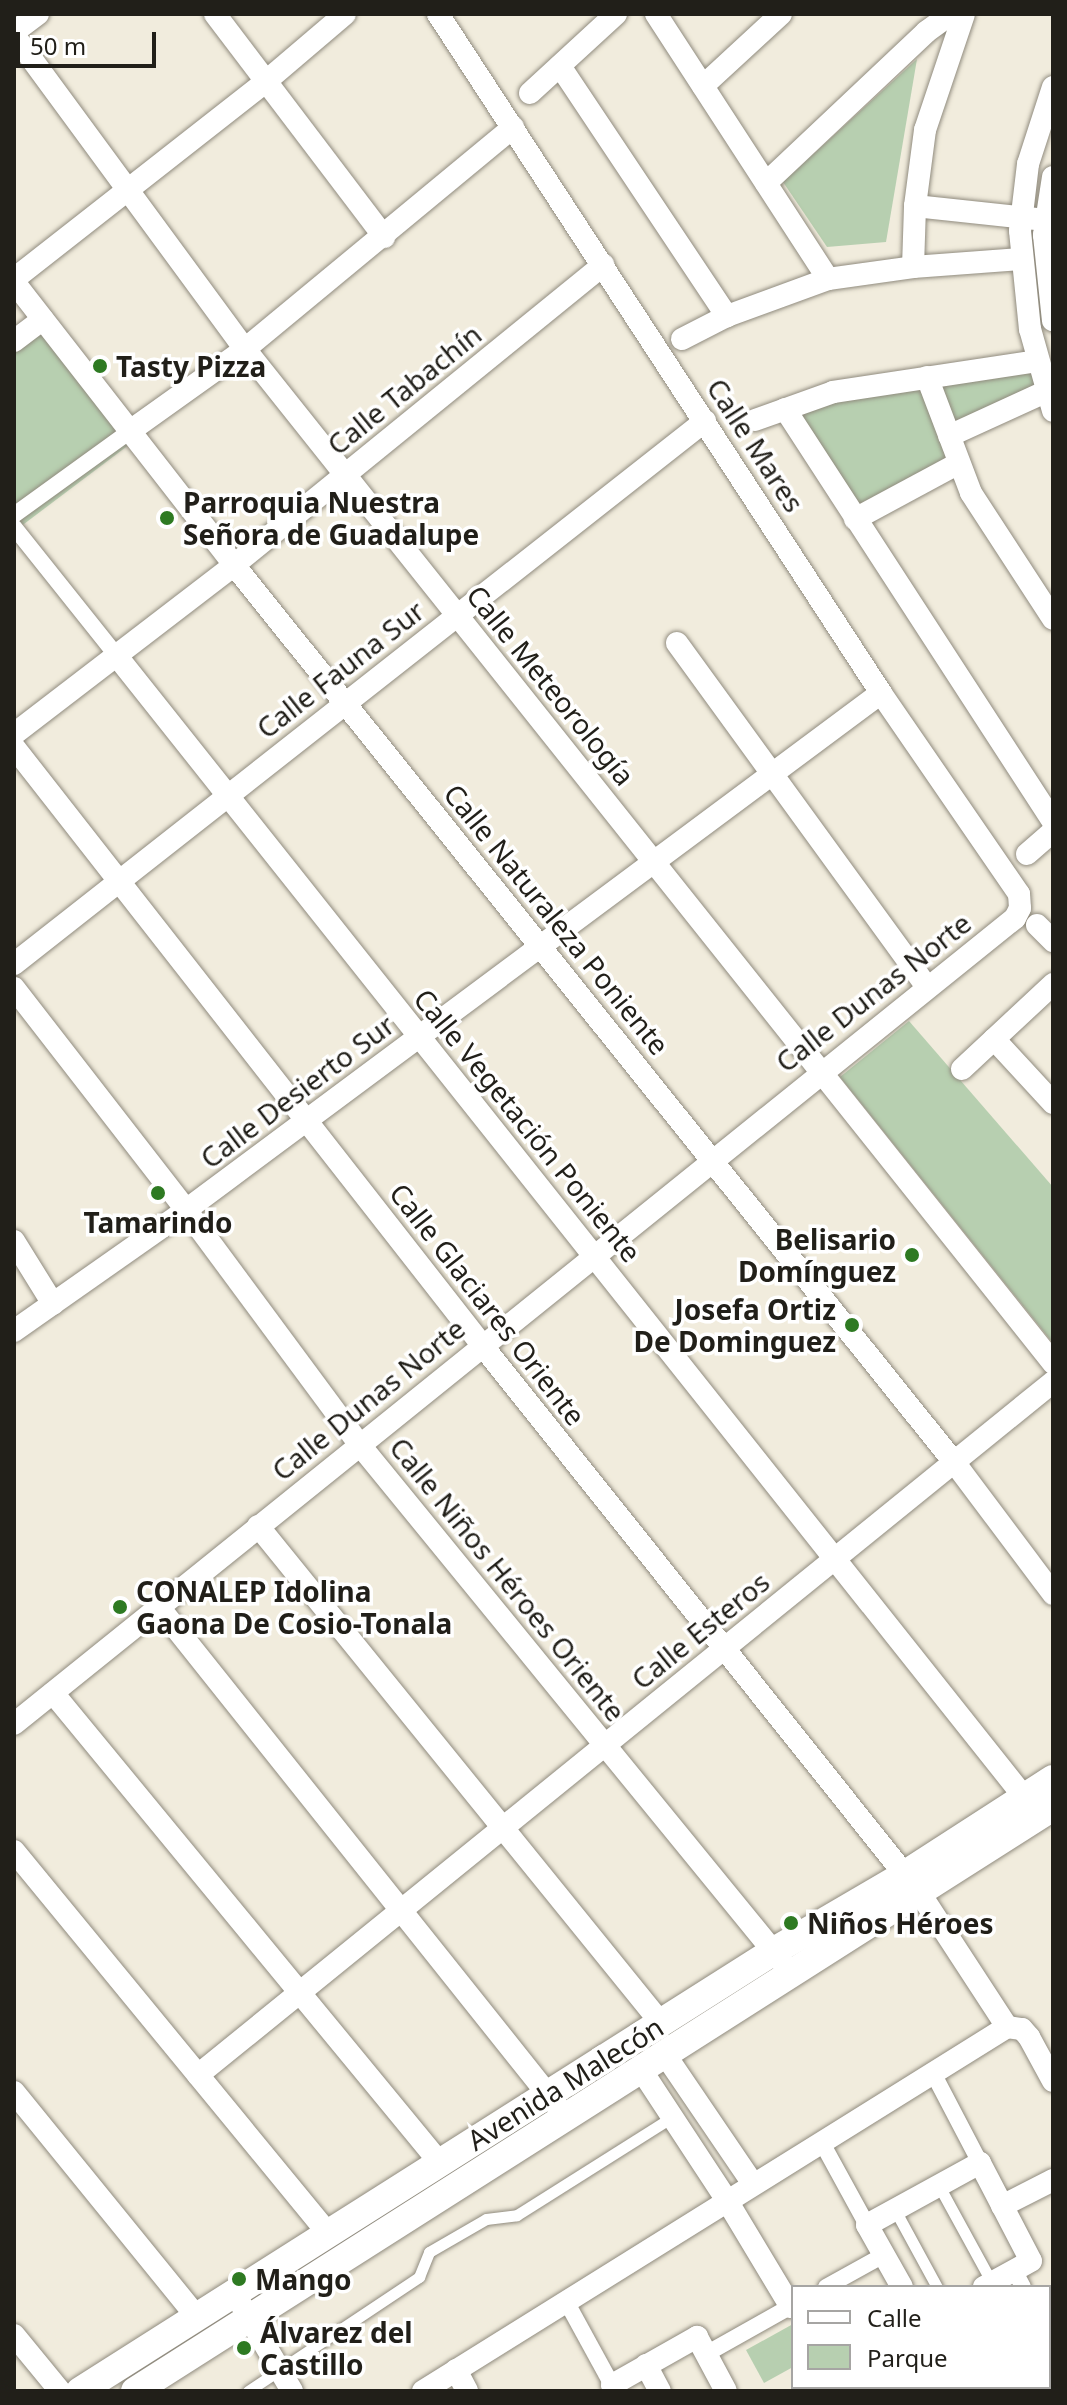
<!DOCTYPE html>
<html>
<head>
<meta charset="utf-8">
<style>
  body { margin:0 }
  #map { position:relative; width:1067px; height:2405px; overflow:hidden; background:#f1ecdd; font-family:"Noto Sans",sans-serif }
  div>[style] { position:absolute }
  [style*='--x'] { left:calc(var(--x)*1px); top:calc(var(--y)*1px); width:calc(var(--w)*1px); rotate:calc(var(--a)*1deg) }
  .green>* { inset:0; background:#b7cfb0 }
  .roads { filter:drop-shadow(0 0 2px #908b7e) drop-shadow(0 0 2px #908b7e) }
  .service>* { height:11px; margin:-5.5px; padding:0 5.5px; transform-origin:5.5px; border-radius:5.5px; background:#fff }
  .pedestrian>* { height:16px; margin:-8px; padding:0 8px; transform-origin:8px; border-radius:8px; background:#fff }
  .minor>* { height:22px; margin:-11px; padding:0 11px; transform-origin:11px; border-radius:11px; background:#fff }
  .tertiary>* { height:28px; margin:-14px; padding:0 14px; transform-origin:14px; border-radius:14px; background:#fff }
  .dots>* { width:22px; height:22px; translate:-50% -50%; box-sizing:border-box; border:4px solid #fff; border-radius:50% }
  span { translate:-50% -50%; white-space:nowrap; text-align:center; line-height:1.15; -webkit-text-stroke:7px #fff; paint-order:stroke }
  .poi-label { font-size:28px; color:#211f19; font-weight:700 }
  .left { translate:0 -50%; text-align:left }
  .right { translate:-100% -50%; text-align:right }
  .street-label { font-size:28px; color:#211f19 }
  .frame { position:absolute; inset:0; border:16px solid #211f19; pointer-events:none }
  .legend { position:absolute; left:791px; top:2285px; width:260px; height:104px; box-sizing:border-box; background:#fff; border:2px solid #a6a5a3; margin:0; padding:10px 14px; list-style:none; font-size:24px; color:#211f19 }
  .legend li { display:flex; align-items:center; gap:16px; height:40px }
  .legend b { width:40px; border:2px solid #a6a5a3 }
  .scale { position:absolute; left:16px; top:32px; width:140px; height:36px; box-sizing:border-box; border:4px solid #211f19; border-top:0; padding-left:10px; font-size:24px; line-height:28px; white-space:nowrap; color:#211f19; -webkit-text-stroke:6px #fff; paint-order:stroke }
</style>
</head>
<body>
<div id="map">
  <div class="green">
    <div style="clip-path:polygon(917px 59px,886px 242px,827px 247px,783px 182px)"></div>
    <div style="clip-path:polygon(43px 330px,130px 444px,20px 527px,14px 519px,14px 352px)"></div>
    <div style="clip-path:polygon(1030px 368px,1036px 389px,953px 426px,937px 382px)"></div>
    <div style="clip-path:polygon(921px 385px,948px 458px,862px 509px,800px 413px,834px 398px)"></div>
    <div style="clip-path:polygon(909px 1021px,1053px 1187px,1052px 1342px,840px 1077px)"></div>
    <div style="clip-path:polygon(793px 2324px,793px 2367px,764px 2383px,746px 2350px)"></div>
  </div>
  <div class="roads">
    <div class="service">
      <div style="--x:939;--y:2186;--w:111;--a:61.3"></div>
      <div style="--x:895;--y:2210;--w:88;--a:61.4"></div>
      <div style="--x:1017;--y:2387;--w:4;--a:63"></div>
      <div style="--x:248;--y:2391;--w:206;--a:-33.7"></div>
      <div style="--x:419;--y:2277;--w:27;--a:-68"></div>
      <div style="--x:429;--y:2252;--w:66;--a:-30.1"></div>
      <div style="--x:486;--y:2219;--w:31;--a:-7"></div>
      <div style="--x:517;--y:2215;--w:183;--a:-32.3"></div>
    </div>
    <div class="pedestrian">
      <div style="--x:14;--y:515;--w:143;--a:-35.9"></div>
      <div style="--x:14;--y:527;--w:164;--a:51.4"></div>
      <div style="--x:932;--y:2071;--w:104;--a:62.4"></div>
      <div style="--x:821;--y:2141;--w:96;--a:61.3"></div>
      <div style="--x:1014;--y:2270;--w:19;--a:62"></div>
      <div style="--x:826;--y:2287;--w:66;--a:-28.9"></div>
      <div style="--x:566;--y:2301;--w:96;--a:61.3"></div>
      <div style="--x:706;--y:2354;--w:100;--a:-29.4"></div>
      <div style="--x:920;--y:2387;--w:4;--a:63"></div>
      <div style="--x:861;--y:2391;--w:8;--a:-30"></div>
    </div>
    <div class="minor">
      <div style="--x:215;--y:14;--w:280;--a:52.8"></div>
      <div style="--x:656;--y:14;--w:316;--a:57"></div>
      <div style="--x:14;--y:32;--w:30;--a:-37"></div>
      <div style="--x:14;--y:35;--w:390;--a:53.7"></div>
      <div style="--x:245;--y:349;--w:1297;--a:51.45"></div>
      <div style="--x:560;--y:66;--w:301;--a:56.3"></div>
      <div style="--x:703;--y:86;--w:106;--a:-42.7"></div>
      <div style="--x:1053;--y:87;--w:81;--a:108"></div>
      <div style="--x:1028;--y:164;--w:67;--a:96.8"></div>
      <div style="--x:1020;--y:231;--w:99;--a:84.2"></div>
      <div style="--x:1030;--y:329;--w:85;--a:74.3"></div>
      <div style="--x:530;--y:93;--w:117;--a:-42.6"></div>
      <div style="--x:1053;--y:177;--w:59;--a:98.8"></div>
      <div style="--x:1044;--y:235;--w:86;--a:84"></div>
      <div style="--x:766;--y:183;--w:220;--a:-43.3"></div>
      <div style="--x:926;--y:32;--w:31;--a:-36"></div>
      <div style="--x:915;--y:206;--w:122;--a:6.1"></div>
      <div style="--x:913;--y:267;--w:61;--a:-88.1"></div>
      <div style="--x:915;--y:206;--w:77;--a:-82.5"></div>
      <div style="--x:925;--y:130;--w:122;--a:-71.4"></div>
      <div style="--x:14;--y:279;--w:318;--a:-38.1"></div>
      <div style="--x:264;--y:83;--w:106;--a:-40.4"></div>
      <div style="--x:14;--y:282;--w:358;--a:52.1"></div>
      <div style="--x:234;--y:565;--w:1150;--a:51.25"></div>
      <div style="--x:954;--y:1462;--w:165;--a:53.1"></div>
      <div style="--x:682;--y:339;--w:51;--a:-27.1"></div>
      <div style="--x:727;--y:316;--w:108;--a:-20.1"></div>
      <div style="--x:828;--y:279;--w:86;--a:-8"></div>
      <div style="--x:913;--y:267;--w:108;--a:-4.2"></div>
      <div style="--x:14;--y:341;--w:36;--a:-37"></div>
      <div style="--x:927;--y:377;--w:124;--a:69.2"></div>
      <div style="--x:971;--y:493;--w:150;--a:56.9"></div>
      <div style="--x:785;--y:409;--w:491;--a:57"></div>
      <div style="--x:755;--y:420;--w:83;--a:-19.7"></div>
      <div style="--x:833;--y:392;--w:206;--a:-8.6"></div>
      <div style="--x:130;--y:431;--w:141;--a:-35.5"></div>
      <div style="--x:245;--y:349;--w:348;--a:-39.6"></div>
      <div style="--x:949;--y:436;--w:106;--a:-24.6"></div>
      <div style="--x:855;--y:519;--w:118;--a:-28.3"></div>
      <div style="--x:677;--y:643;--w:425;--a:54"></div>
      <div style="--x:116;--y:655;--w:1460;--a:51.51"></div>
      <div style="--x:14;--y:734;--w:277;--a:-37.5"></div>
      <div style="--x:234;--y:565;--w:476;--a:-39.1"></div>
      <div style="--x:14;--y:747;--w:759;--a:51.95"></div>
      <div style="--x:482;--y:1345;--w:704;--a:51.4"></div>
      <div style="--x:921;--y:1895;--w:158;--a:56.9"></div>
      <div style="--x:1027;--y:854;--w:35;--a:-41"></div>
      <div style="--x:1037;--y:925;--w:23;--a:45"></div>
      <div style="--x:14;--y:964;--w:879;--a:-38.16"></div>
      <div style="--x:14;--y:988;--w:281;--a:52.2"></div>
      <div style="--x:186;--y:1210;--w:291;--a:53.5"></div>
      <div style="--x:359;--y:1444;--w:669;--a:50.76"></div>
      <div style="--x:994;--y:1039;--w:87;--a:47.3"></div>
      <div style="--x:962;--y:1069;--w:125;--a:-43"></div>
      <div style="--x:14;--y:1241;--w:74;--a:58.2"></div>
      <div style="--x:14;--y:1331;--w:210;--a:-35.1"></div>
      <div style="--x:186;--y:1210;--w:866;--a:-36.65"></div>
      <div style="--x:258;--y:1526;--w:640;--a:50.96"></div>
      <div style="--x:159;--y:1607;--w:638;--a:51.42"></div>
      <div style="--x:53;--y:1693;--w:609;--a:50.53"></div>
      <div style="--x:14;--y:1724;--w:1285;--a:-38.84"></div>
      <div style="--x:1015;--y:918;--w:11;--a:-63"></div>
      <div style="--x:1020;--y:908;--w:14;--a:-94"></div>
      <div style="--x:1019;--y:894;--w:244;--a:-124.5"></div>
      <div style="--x:881;--y:693;--w:811;--a:-123.12"></div>
      <div style="--x:14;--y:1851;--w:494;--a:50.6"></div>
      <div style="--x:1007;--y:2027;--w:15;--a:8"></div>
      <div style="--x:1022;--y:2029;--w:11;--a:49"></div>
      <div style="--x:1029;--y:2037;--w:50;--a:61.4"></div>
      <div style="--x:664;--y:2053;--w:158;--a:55.8"></div>
      <div style="--x:640;--y:2068;--w:157;--a:56.7"></div>
      <div style="--x:726;--y:2199;--w:126;--a:59"></div>
      <div style="--x:198;--y:2075;--w:1101;--a:-39.03"></div>
      <div style="--x:14;--y:2092;--w:290;--a:50.9"></div>
      <div style="--x:1002;--y:2206;--w:57;--a:-27"></div>
      <div style="--x:902;--y:2287;--w:71;--a:-119.4"></div>
      <div style="--x:867;--y:2225;--w:129;--a:-28.8"></div>
      <div style="--x:980;--y:2163;--w:110;--a:62.5"></div>
      <div style="--x:1031;--y:2261;--w:54;--a:151"></div>
      <div style="--x:242;--y:2306;--w:99;--a:59.5"></div>
      <div style="--x:14;--y:2335;--w:72;--a:50.6"></div>
      <div style="--x:1049;--y:2353;--w:4;--a:-27"></div>
      <div style="--x:646;--y:2365;--w:30;--a:62"></div>
      <div style="--x:456;--y:2370;--w:24;--a:62"></div>
      <div style="--x:423;--y:2391;--w:688;--a:-31.93"></div>
      <div style="--x:616;--y:2391;--w:7;--a:-124"></div>
      <div style="--x:612;--y:2385;--w:98;--a:-29.5"></div>
      <div style="--x:697;--y:2337;--w:61;--a:61.8"></div>
      <div style="--x:982;--y:2391;--w:8;--a:-30"></div>
    </div>
    <div class="tertiary">
      <div style="--x:80;--y:2391;--w:822;--a:-32.37"></div>
      <div style="--x:774;--y:1951;--w:151;--a:-30.3"></div>
      <div style="--x:904;--y:1875;--w:177;--a:-32.8"></div>
      <div style="--x:135;--y:2391;--w:1088;--a:-32.46"></div>
    </div>
  </div>
  <div class="dots">
    <div style="left:100px;top:366px;background:#2e7a22"></div>
    <div style="left:167px;top:518px;background:#2e7a22"></div>
    <div style="left:158px;top:1193px;background:#2e7a22"></div>
    <div style="left:912px;top:1255px;background:#2e7a22"></div>
    <div style="left:852px;top:1325px;background:#2e7a22"></div>
    <div style="left:120px;top:1607px;background:#2e7a22"></div>
    <div style="left:791px;top:1923px;background:#2e7a22"></div>
    <div style="left:239px;top:2279px;background:#2e7a22"></div>
    <div style="left:244px;top:2348px;background:#2e7a22"></div>
  </div>
  <div class="poi-label">
    <span class="left" style="left:116px;top:366px">Tasty Pizza</span>
    <span class="left" style="left:183px;top:518px">Parroquia Nuestra<br>Señora de Guadalupe</span>
    <span style="left:158px;top:1222px">Tamarindo</span>
    <span class="right" style="left:896px;top:1255px">Belisario<br>Domínguez</span>
    <span class="right" style="left:836px;top:1325px">Josefa Ortiz<br>De Dominguez</span>
    <span class="left" style="left:136px;top:1607px">CONALEP Idolina<br>Gaona De Cosio-Tonala</span>
    <span class="left" style="left:807px;top:1923px">Niños Héroes</span>
    <span class="left" style="left:255px;top:2279px">Mango</span>
    <span class="left" style="left:260px;top:2348px">Álvarez del<br>Castillo</span>
  </div>
  <div class="street-label">
    <span style="left:404px;top:389px;rotate:-39deg">Calle Tabachín</span>
    <span style="left:756px;top:445px;rotate:57deg">Calle Mares</span>
    <span style="left:340px;top:669px;rotate:-38deg">Calle Fauna Sur</span>
    <span style="left:551px;top:685px;rotate:51deg">Calle Meteorología</span>
    <span style="left:557px;top:919px;rotate:51deg">Calle Naturaleza Poniente</span>
    <span style="left:873px;top:992px;rotate:-38deg">Calle Dunas Norte</span>
    <span style="left:297px;top:1091px;rotate:-37deg">Calle Desierto Sur</span>
    <span style="left:528px;top:1125px;rotate:51deg">Calle Vegetación Poniente</span>
    <span style="left:488px;top:1304px;rotate:52deg">Calle Glaciares Oriente</span>
    <span style="left:368px;top:1399px;rotate:-39deg">Calle Dunas Norte</span>
    <span style="left:508px;top:1579px;rotate:51deg">Calle Niños Héroes Oriente</span>
    <span style="left:700px;top:1630px;rotate:-39deg">Calle Esteros</span>
    <span style="left:565px;top:2083px;rotate:-32deg">Avenida Malecón</span>
  </div>
  <div class="frame"></div>
  <ul class="legend">
  <li><b style="height:10px;background:#fff"></b>Calle</li>
  <li><b style="height:22px;background:#b7cfb0"></b>Parque</li>
  </ul>
  <div class="scale">50 m</div>
</div>
</body>
</html>
